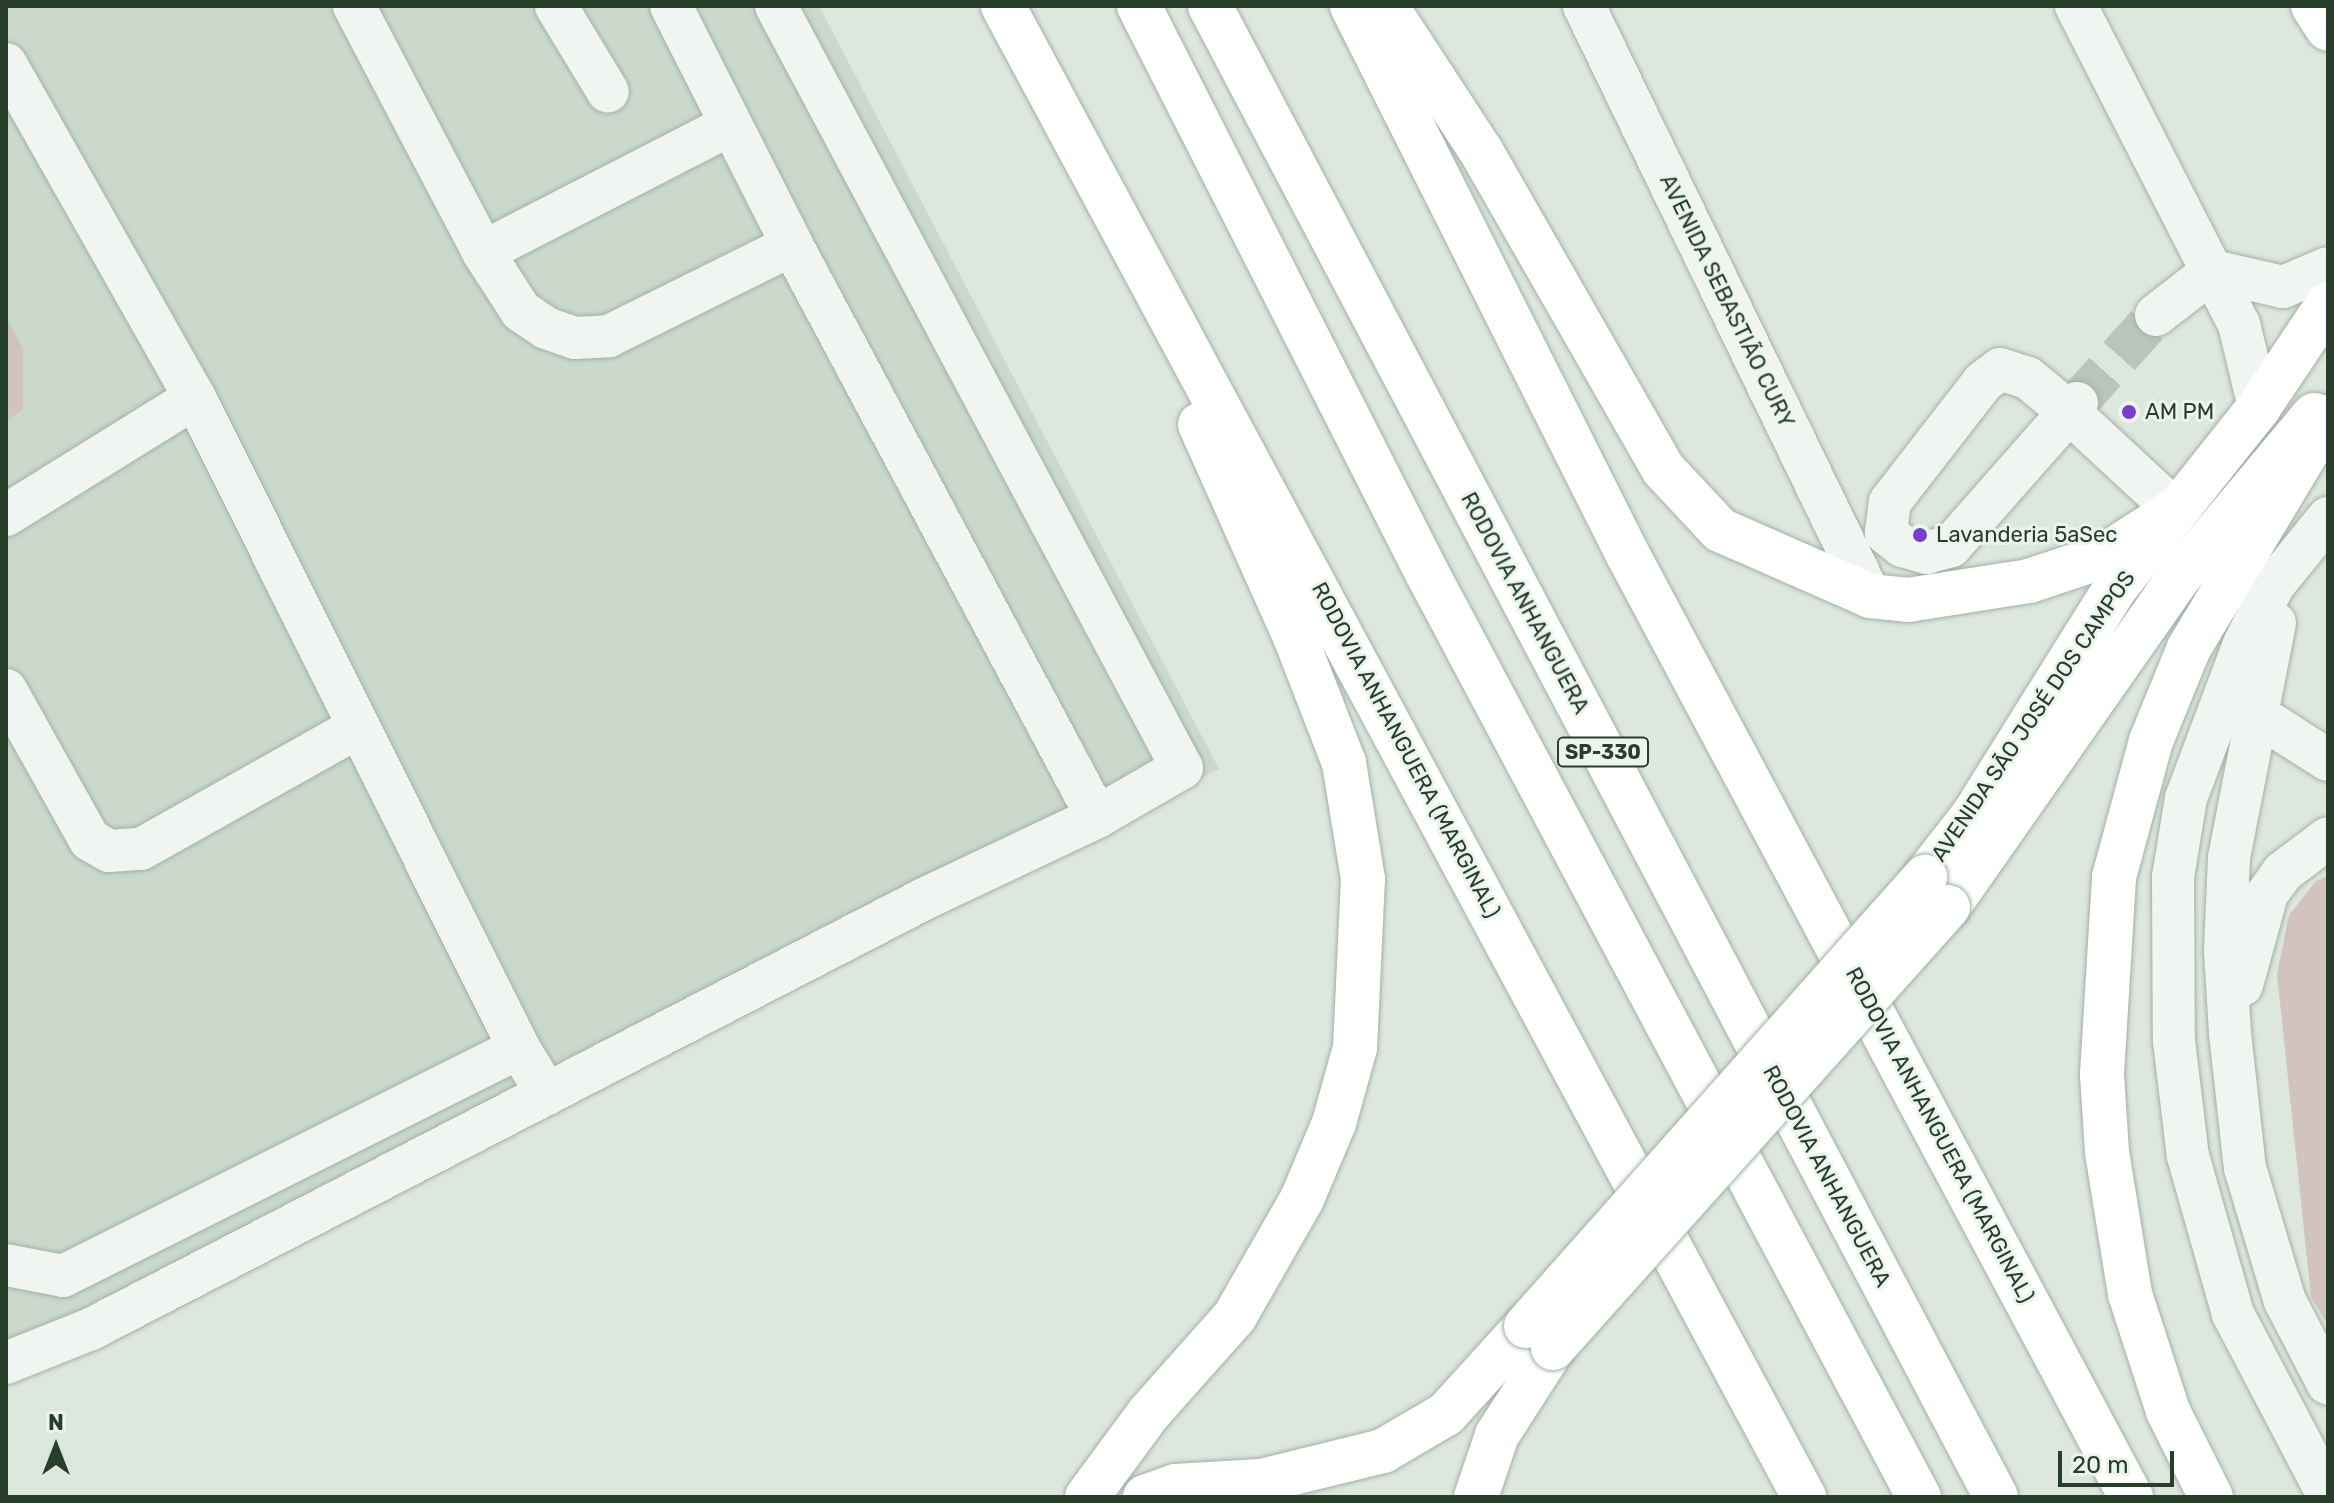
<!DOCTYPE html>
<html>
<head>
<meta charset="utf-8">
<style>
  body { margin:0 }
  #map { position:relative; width:2334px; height:1503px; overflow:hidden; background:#dde7de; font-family:Rubik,sans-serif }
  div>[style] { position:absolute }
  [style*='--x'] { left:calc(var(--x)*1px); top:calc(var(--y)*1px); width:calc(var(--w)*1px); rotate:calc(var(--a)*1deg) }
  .built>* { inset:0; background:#cbd9cd }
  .green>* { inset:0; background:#d1c3be }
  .minor-tunnel>* { height:42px; margin-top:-21px; transform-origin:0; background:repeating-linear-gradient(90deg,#b8c5ba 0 42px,transparent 0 63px) }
  .roads { filter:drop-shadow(0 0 2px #a2b1a4) drop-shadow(0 0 2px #a2b1a4) }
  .minor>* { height:42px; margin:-21px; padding:0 21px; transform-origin:21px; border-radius:21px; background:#f0f5f1 }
  .major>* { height:44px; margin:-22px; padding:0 22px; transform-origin:22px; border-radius:22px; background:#fff }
  .highway>* { height:44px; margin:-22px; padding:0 22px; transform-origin:22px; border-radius:22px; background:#fff }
  .bridges { filter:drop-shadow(0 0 2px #9cb39f) drop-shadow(0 0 2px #9cb39f) }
  .major-bridge>* { height:44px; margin:-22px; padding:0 22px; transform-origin:22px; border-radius:22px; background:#fff }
  .dots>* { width:22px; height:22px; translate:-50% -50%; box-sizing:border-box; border:4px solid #ecf5ed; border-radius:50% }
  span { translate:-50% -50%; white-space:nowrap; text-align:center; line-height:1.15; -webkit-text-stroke:6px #ecf5ed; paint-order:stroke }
  .shield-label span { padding:2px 6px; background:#ecf5ed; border:2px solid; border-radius:6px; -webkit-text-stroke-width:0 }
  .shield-label { font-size:20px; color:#263e2a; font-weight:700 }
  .street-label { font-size:22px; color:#263e2a }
  .poi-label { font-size:22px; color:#263e2a }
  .left { translate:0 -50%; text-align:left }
  .frame { position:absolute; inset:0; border:8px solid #263e2a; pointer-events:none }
  .north { position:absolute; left:16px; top:1407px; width:80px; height:80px; -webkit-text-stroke:6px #ecf5ed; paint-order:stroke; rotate:0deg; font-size:22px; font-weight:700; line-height:32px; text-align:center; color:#263e2a }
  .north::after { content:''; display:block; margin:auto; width:28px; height:36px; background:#263e2a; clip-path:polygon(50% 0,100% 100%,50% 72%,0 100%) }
  .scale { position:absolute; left:2058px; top:1451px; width:116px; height:36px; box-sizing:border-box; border:4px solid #263e2a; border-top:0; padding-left:10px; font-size:24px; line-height:28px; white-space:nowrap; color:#263e2a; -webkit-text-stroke:6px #ecf5ed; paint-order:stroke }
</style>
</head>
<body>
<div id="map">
  <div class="built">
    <div style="clip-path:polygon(6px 6px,819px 6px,1219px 769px,6px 1375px)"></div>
  </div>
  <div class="green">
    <div style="clip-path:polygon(6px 317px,23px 348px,23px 409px,6px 422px)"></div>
    <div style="clip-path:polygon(2328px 876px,2328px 1325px,2311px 1297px,2277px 974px,2289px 915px,2316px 881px)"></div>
  </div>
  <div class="minor-tunnel">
    <div style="--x:2077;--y:403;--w:118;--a:-48.1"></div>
  </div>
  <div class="roads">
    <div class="minor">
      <div style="--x:354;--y:6;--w:278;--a:62.3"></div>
      <div style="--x:483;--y:252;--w:70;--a:57.2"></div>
      <div style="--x:521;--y:311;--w:30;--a:34"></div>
      <div style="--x:546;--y:328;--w:31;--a:19"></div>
      <div style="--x:575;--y:338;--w:34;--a:-3"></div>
      <div style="--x:609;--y:336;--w:204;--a:-26.4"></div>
      <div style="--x:556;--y:6;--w:100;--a:58.8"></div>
      <div style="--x:671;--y:6;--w:268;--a:63.1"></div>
      <div style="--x:792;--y:245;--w:648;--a:61.93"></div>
      <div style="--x:1584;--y:6;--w:656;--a:64.14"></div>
      <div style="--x:2076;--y:6;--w:357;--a:62.9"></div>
      <div style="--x:2239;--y:324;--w:85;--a:76.5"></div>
      <div style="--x:6;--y:64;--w:384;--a:60.5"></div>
      <div style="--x:195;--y:398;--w:726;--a:63.51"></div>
      <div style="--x:519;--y:1048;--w:54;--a:58.7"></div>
      <div style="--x:483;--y:252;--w:278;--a:-27.2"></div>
      <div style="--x:2213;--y:271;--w:72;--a:12.9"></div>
      <div style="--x:2283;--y:287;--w:49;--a:-22.9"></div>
      <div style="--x:2156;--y:315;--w:72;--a:-37.7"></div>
      <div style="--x:2077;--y:403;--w:12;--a:132"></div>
      <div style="--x:2069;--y:412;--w:179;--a:131.4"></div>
      <div style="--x:1951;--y:546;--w:25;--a:164"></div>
      <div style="--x:1927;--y:553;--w:26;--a:-164"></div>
      <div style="--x:1902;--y:546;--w:21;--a:-141"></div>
      <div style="--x:1886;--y:533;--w:31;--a:-83"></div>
      <div style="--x:1890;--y:502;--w:152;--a:-52.2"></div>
      <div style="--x:1983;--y:382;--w:21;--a:-37"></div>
      <div style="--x:2000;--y:369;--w:29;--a:18"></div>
      <div style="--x:2028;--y:378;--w:53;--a:39.7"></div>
      <div style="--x:2069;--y:412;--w:144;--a:42.8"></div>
      <div style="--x:6;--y:515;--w:222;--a:-31.8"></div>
      <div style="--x:2328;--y:518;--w:87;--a:129"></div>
      <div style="--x:2273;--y:586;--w:65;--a:116.6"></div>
      <div style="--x:2244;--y:644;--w:165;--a:110.6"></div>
      <div style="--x:2186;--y:798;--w:80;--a:99.3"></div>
      <div style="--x:2173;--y:877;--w:164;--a:89.7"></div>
      <div style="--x:2174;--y:1041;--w:116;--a:83.1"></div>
      <div style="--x:2188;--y:1156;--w:164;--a:74.1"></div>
      <div style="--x:2233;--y:1314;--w:204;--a:62.3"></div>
      <div style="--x:2275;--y:623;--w:239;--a:101.1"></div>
      <div style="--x:2229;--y:858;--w:93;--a:92.5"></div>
      <div style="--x:2225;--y:951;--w:82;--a:86.5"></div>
      <div style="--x:2230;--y:1033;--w:136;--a:83.7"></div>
      <div style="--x:2245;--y:1168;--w:139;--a:73.3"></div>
      <div style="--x:2285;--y:1301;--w:93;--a:62.6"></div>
      <div style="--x:6;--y:690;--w:172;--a:60.8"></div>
      <div style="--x:90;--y:840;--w:22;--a:30"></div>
      <div style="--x:109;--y:851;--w:32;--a:-4"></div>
      <div style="--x:141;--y:849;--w:249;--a:-29.3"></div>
      <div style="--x:2226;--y:709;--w:50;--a:18.8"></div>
      <div style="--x:2273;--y:725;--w:65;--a:32.5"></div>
      <div style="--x:2242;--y:985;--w:94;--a:-74.6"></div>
      <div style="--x:2267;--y:894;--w:27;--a:-54"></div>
      <div style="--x:2283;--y:872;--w:56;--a:-37.1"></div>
      <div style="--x:6;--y:1265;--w:58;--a:10.9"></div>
      <div style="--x:63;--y:1276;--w:510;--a:-26.57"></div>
      <div style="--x:6;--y:1363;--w:92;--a:-21.8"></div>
      <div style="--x:91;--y:1329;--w:940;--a:-27.3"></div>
      <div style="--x:926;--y:898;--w:189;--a:-25.3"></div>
      <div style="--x:1097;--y:817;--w:98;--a:-30"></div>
      <div style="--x:1182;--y:768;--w:863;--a:-118.05"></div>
    </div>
    <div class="major">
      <div style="--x:2313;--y:6;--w:27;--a:57"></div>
      <div style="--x:1925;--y:877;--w:80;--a:-52.1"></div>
      <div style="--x:1974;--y:814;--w:268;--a:-58"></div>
      <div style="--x:2116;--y:587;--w:230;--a:-51.5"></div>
      <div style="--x:2259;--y:407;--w:124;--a:-56.2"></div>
      <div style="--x:1948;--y:907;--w:403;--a:-55"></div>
      <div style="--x:2179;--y:577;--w:211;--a:-50.2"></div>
      <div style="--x:1145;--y:1497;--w:32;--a:-20"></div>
      <div style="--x:1175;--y:1486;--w:86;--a:-3.3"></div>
      <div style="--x:1261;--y:1481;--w:126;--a:-13.8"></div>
      <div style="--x:1383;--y:1451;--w:73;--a:-30.4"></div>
      <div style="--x:1446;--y:1414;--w:119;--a:-47.7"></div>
      <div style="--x:1476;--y:1497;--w:65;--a:-71.3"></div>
      <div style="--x:1497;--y:1435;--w:103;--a:-57.2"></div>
    </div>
    <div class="highway">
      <div style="--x:1003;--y:6;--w:1693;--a:61.75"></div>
      <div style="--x:1139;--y:6;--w:636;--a:63.07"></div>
      <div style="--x:1427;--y:573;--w:1047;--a:61.97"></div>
      <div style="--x:1210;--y:6;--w:1685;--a:62.2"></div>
      <div style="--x:1352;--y:6;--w:614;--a:63.31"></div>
      <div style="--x:1628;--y:555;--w:1068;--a:61.9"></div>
      <div style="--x:1386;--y:6;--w:173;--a:56.8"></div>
      <div style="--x:1481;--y:151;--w:366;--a:60.2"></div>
      <div style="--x:1663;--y:469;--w:83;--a:46.9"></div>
      <div style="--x:1720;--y:530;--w:164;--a:23.7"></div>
      <div style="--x:1870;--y:596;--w:38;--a:6"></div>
      <div style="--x:1908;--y:600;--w:122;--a:-8.9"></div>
      <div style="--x:2029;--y:581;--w:79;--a:-18.4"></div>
      <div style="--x:2104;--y:556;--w:85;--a:-32.9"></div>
      <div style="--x:1087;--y:1497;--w:104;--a:-53.6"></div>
      <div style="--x:1149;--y:1413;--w:130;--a:-48.4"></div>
      <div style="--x:1235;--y:1316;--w:135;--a:-60.2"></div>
      <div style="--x:1302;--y:1199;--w:82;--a:-67.2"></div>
      <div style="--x:1334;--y:1123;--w:78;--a:-74.4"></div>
      <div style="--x:1355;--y:1048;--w:169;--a:-87.3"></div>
      <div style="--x:1363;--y:879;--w:118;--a:-99.3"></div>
      <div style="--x:1344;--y:763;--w:133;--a:-111.2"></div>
      <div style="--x:1296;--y:639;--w:235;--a:-114.1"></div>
      <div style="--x:2211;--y:1497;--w:96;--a:-116.6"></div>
      <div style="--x:2168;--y:1411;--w:123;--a:-108"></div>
      <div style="--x:2130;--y:1294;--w:144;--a:-99.2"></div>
      <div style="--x:2107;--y:1152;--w:78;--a:-93.7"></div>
      <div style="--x:2102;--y:1074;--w:197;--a:-86.5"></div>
      <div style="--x:2114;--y:877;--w:141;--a:-74.8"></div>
      <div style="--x:2151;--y:741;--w:100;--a:-67.8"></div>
      <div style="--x:2189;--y:648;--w:270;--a:-59"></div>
    </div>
  </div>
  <div class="bridges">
    <div class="major-bridge">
      <div style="--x:1526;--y:1326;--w:601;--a:-48.37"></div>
      <div style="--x:1553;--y:1348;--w:592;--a:-48.15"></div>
    </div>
  </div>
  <div class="dots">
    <div style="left:2129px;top:412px;background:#773fcf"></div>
    <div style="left:1920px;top:535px;background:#773fcf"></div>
  </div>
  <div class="shield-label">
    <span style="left:1603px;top:752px">SP-330</span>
  </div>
  <div class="street-label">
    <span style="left:1727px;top:301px;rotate:64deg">AVENIDA SEBASTIÃO CURY</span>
    <span style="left:1525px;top:603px;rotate:62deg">RODOVIA ANHANGUERA</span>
    <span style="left:2033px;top:716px;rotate:-56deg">AVENIDA SÃO JOSÉ DOS CAMPOS</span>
    <span style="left:1406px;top:750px;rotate:62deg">RODOVIA ANHANGUERA (MARGINAL)</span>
    <span style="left:1940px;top:1135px;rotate:62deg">RODOVIA ANHANGUERA (MARGINAL)</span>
    <span style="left:1827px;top:1176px;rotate:62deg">RODOVIA ANHANGUERA</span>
  </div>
  <div class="poi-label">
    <span class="left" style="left:2145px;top:412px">AM PM</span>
    <span class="left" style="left:1936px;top:535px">Lavanderia 5aSec</span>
  </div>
  <div class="frame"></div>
  <div class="north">N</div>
  <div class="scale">20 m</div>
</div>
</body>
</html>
